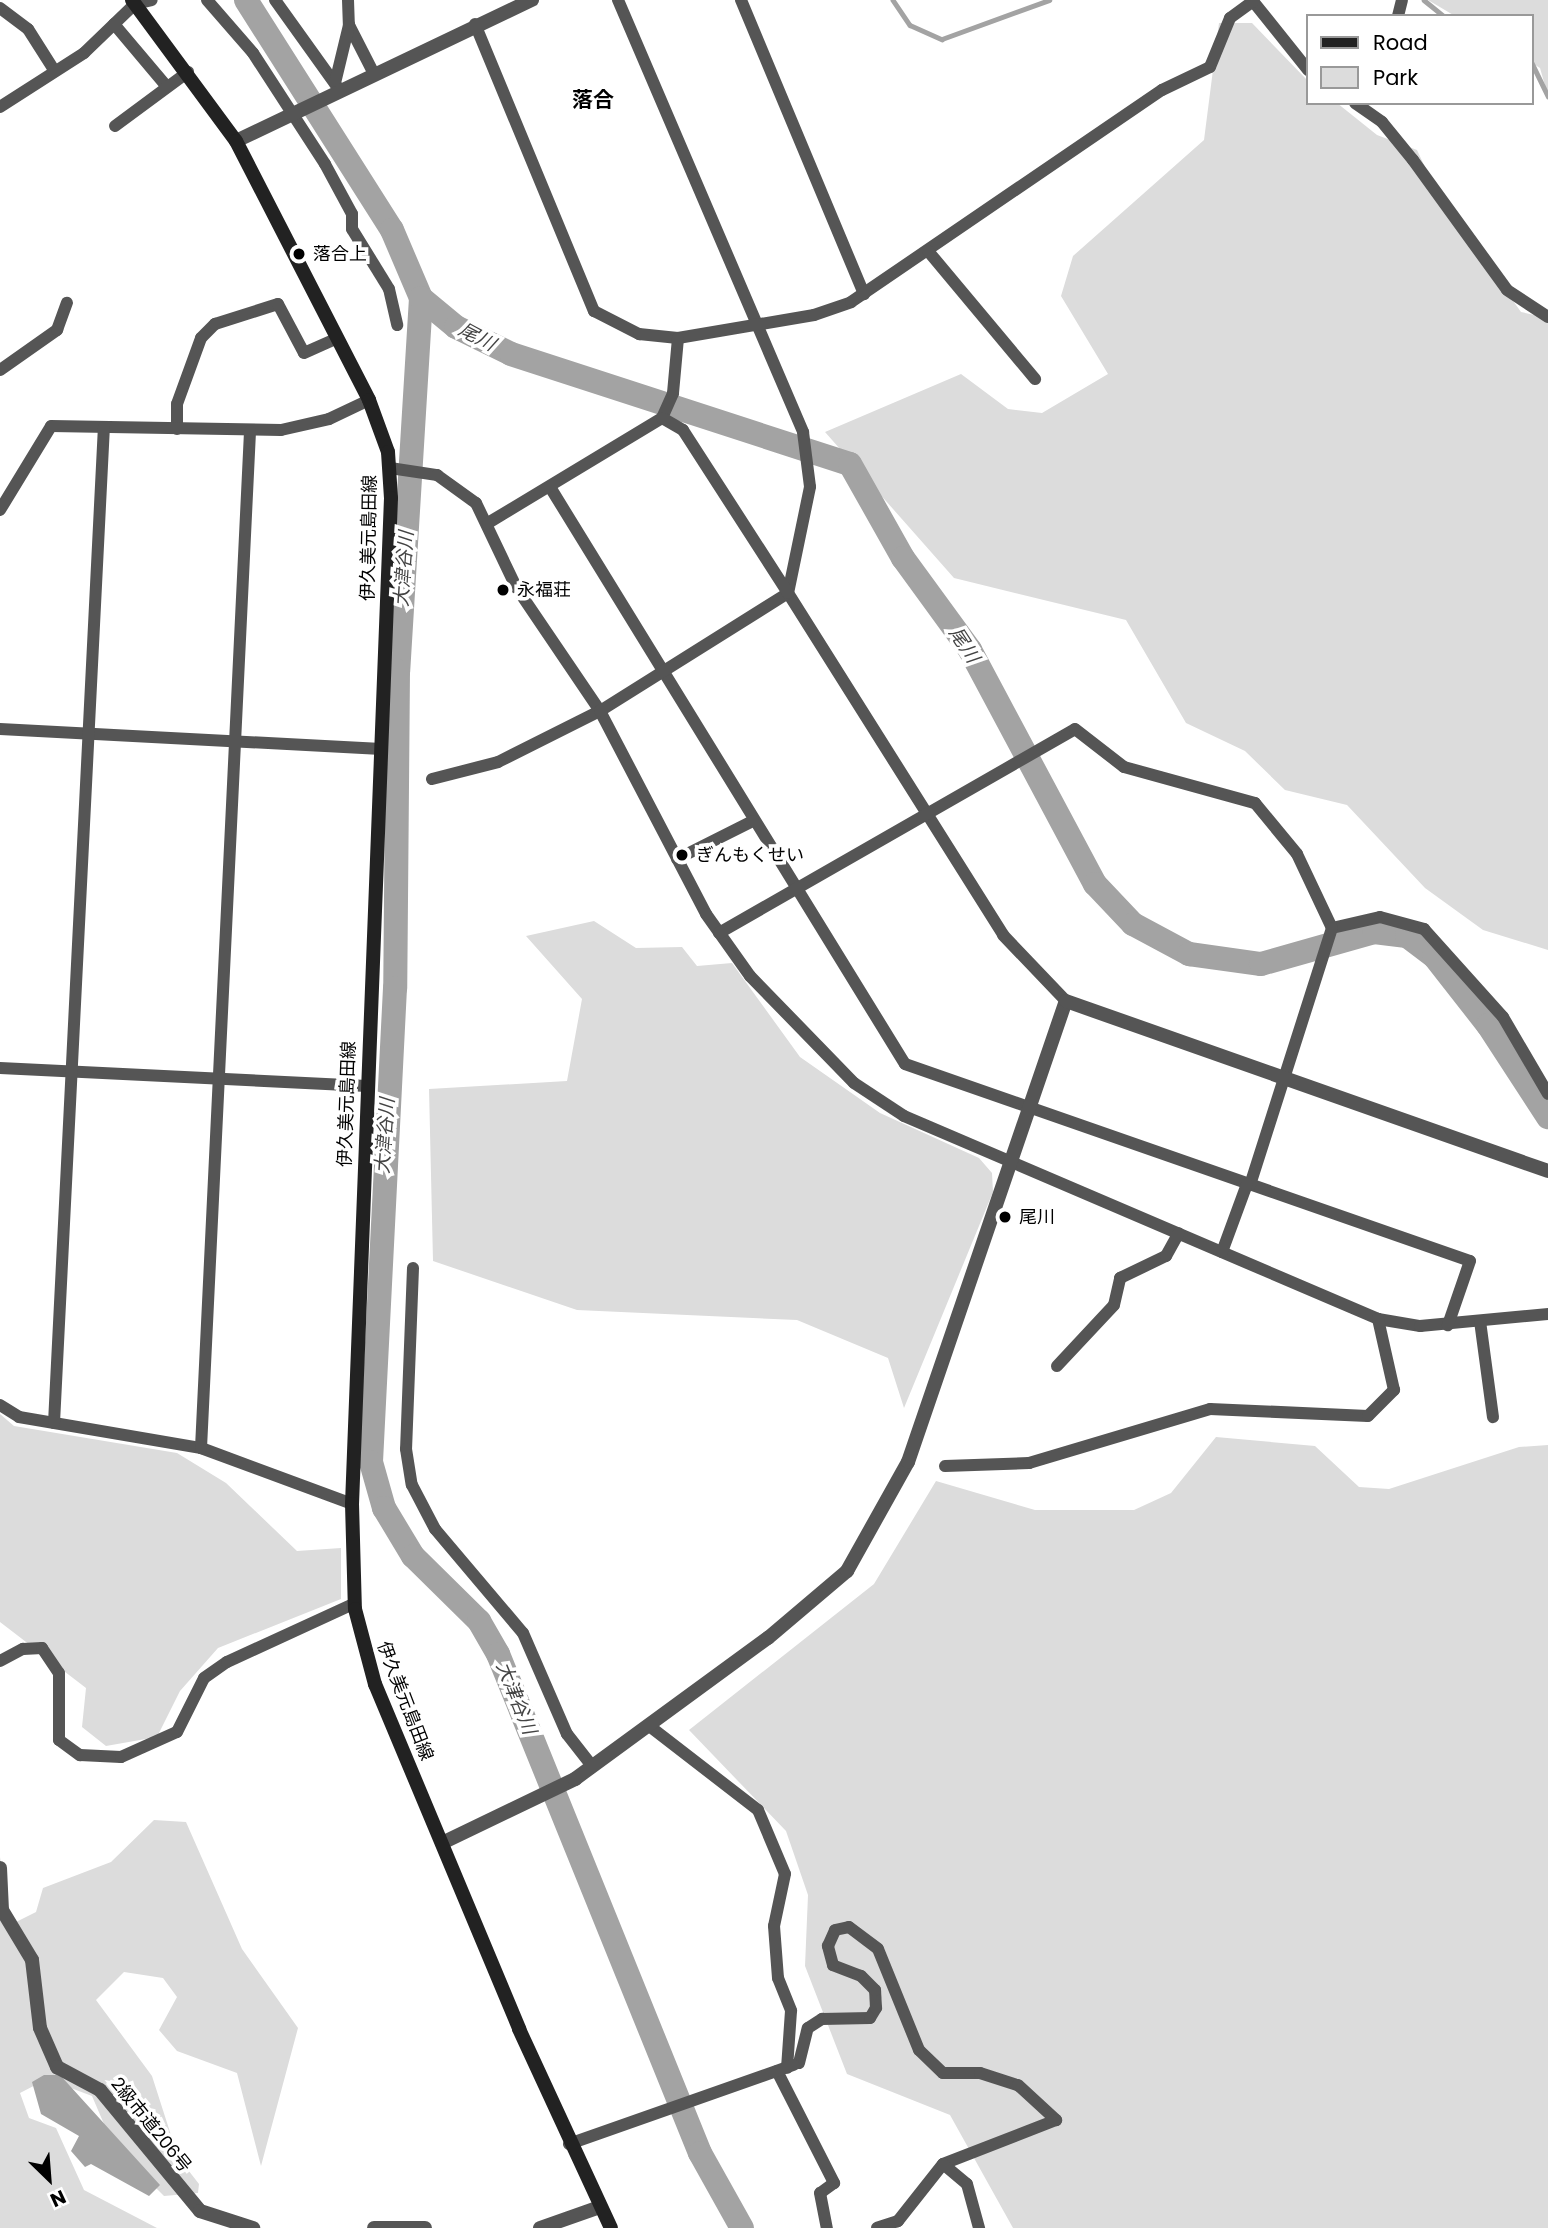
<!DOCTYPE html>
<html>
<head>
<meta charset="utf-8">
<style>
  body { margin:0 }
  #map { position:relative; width:1548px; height:2228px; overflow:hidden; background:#fff; font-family:Poppins,"Noto Sans JP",sans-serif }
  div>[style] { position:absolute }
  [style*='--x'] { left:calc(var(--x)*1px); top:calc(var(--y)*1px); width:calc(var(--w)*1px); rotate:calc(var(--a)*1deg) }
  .green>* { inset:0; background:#dcdcdc }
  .water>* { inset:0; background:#a3a3a3 }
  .stream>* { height:4.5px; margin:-2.25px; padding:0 2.25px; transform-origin:2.25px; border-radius:2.25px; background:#a3a3a3 }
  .river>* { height:24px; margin:-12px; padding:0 12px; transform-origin:12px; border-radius:12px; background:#a3a3a3 }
  .minor>* { height:12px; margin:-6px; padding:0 6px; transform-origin:6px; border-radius:6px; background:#555 }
  .tertiary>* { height:14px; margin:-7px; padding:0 7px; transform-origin:7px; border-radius:7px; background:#555 }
  .secondary>* { height:14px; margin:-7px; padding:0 7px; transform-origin:7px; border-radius:7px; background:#222 }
  .dots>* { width:19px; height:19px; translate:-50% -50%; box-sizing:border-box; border:4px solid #fff; border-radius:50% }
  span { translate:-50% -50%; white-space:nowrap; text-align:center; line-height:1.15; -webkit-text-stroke:7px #fff; paint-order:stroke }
  .poi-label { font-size:18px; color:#000 }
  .left { translate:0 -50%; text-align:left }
  .street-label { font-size:18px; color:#000 }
  .water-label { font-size:19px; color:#444; font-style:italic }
  .quarter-label { font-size:21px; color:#000; font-weight:700 }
  .legend { position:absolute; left:1306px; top:14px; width:228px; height:91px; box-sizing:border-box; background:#fff; border:2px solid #999; margin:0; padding:9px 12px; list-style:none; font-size:21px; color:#000 }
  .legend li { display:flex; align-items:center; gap:14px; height:35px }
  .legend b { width:35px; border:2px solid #999 }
  .north { position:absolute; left:14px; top:2144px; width:70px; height:70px; -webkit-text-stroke:5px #fff; paint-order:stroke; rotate:155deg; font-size:19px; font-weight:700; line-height:28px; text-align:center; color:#000 }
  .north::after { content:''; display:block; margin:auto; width:24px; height:32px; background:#000; clip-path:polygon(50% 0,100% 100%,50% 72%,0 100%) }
</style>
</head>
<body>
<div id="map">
  <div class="green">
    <div style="clip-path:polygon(1428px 0,1548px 0,1548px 96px,1540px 68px,1532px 63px,1532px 16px,1455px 16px)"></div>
    <div style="clip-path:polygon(1219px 23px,1252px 23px,1308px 81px,1308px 103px,1337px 103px,1377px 135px,1417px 150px,1439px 197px,1521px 312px,1548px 318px,1548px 950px,1483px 930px,1425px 888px,1347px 805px,1285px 790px,1245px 751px,1186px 723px,1126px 620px,954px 578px,825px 432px,961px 374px,1008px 409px,1042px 413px,1108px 374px,1061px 296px,1073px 256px,1204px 140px)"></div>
    <div style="clip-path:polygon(594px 921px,636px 948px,682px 947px,697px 966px,732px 963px,800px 1057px,880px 1113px,979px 1158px,992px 1173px,993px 1192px,904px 1408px,888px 1358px,797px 1320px,577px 1310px,433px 1261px,429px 1089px,567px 1081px,582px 999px,526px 936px)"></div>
    <div style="clip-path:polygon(0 1414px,14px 1426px,177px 1453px,226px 1483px,297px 1551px,341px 1548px,341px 1599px,218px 1648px,180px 1691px,157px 1737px,106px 1746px,82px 1727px,86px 1688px,0 1622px)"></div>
    <div style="clip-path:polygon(1216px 1437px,1315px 1446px,1359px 1487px,1389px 1489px,1519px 1447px,1548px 1445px,1548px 2228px,1013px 2228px,950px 2115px,847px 2074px,805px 1966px,808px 1895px,786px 1831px,689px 1730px,874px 1584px,936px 1481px,1035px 1510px,1134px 1510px,1171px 1493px)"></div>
    <div style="clip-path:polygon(154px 1820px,186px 1822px,242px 1949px,298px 2028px,261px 2166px,237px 2073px,177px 2051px,159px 2030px,177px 1997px,163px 1978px,124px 1972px,96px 2000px,152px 2076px,178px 2157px,199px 2184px,198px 2193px,164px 2196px,113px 2145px,92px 2096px,47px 2079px,20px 2093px,29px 2118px,56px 2128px,84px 2190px,157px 2228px,0 2228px,0 1857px,10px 1925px,36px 1912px,43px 1888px,111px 1862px)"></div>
  </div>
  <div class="water">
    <div style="clip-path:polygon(44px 2075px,60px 2075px,160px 2185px,149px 2196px,91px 2164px,85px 2167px,71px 2151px,79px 2136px,41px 2114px,32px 2082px)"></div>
  </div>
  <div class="stream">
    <div style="--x:893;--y:0;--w:30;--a:56"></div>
    <div style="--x:910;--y:25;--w:35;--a:24"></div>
    <div style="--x:942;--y:39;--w:114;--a:-20"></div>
    <div style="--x:1424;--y:0;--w:26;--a:39"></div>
    <div style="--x:1532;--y:63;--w:37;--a:64"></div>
  </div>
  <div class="river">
    <div style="--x:246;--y:0;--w:272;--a:57.6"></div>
    <div style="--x:392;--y:230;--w:74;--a:66.9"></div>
    <div style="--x:421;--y:298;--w:374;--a:93.5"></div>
    <div style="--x:398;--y:671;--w:317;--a:90.5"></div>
    <div style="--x:395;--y:988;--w:475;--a:92.9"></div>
    <div style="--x:371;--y:1462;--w:48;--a:74.2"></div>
    <div style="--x:384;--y:1508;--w:56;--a:58.9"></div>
    <div style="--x:413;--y:1556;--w:93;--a:44.6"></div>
    <div style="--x:479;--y:1621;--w:38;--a:60"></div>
    <div style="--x:498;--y:1654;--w:538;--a:67.96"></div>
    <div style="--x:700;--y:2153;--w:86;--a:60.8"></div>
    <div style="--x:421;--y:298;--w:45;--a:39.6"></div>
    <div style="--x:456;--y:327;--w:61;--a:26.1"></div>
    <div style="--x:511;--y:354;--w:356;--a:18"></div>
    <div style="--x:850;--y:464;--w:108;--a:60.6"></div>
    <div style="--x:903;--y:558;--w:114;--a:53.9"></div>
    <div style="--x:970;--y:650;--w:265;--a:61.9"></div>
    <div style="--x:1095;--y:884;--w:55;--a:46.5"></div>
    <div style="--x:1133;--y:924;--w:64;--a:28.2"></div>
    <div style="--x:1189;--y:954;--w:73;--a:7.9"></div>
    <div style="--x:1261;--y:964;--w:117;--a:-15.8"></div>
    <div style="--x:1374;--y:932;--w:33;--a:7"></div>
    <div style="--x:1407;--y:936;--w:34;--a:37"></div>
    <div style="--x:1434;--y:956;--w:88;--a:52"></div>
    <div style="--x:1488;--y:1025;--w:110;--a:56.9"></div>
  </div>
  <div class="minor">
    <div style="--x:207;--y:0;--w:70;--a:49"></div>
    <div style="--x:253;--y:53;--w:132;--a:57"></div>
    <div style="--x:325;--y:164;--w:57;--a:61.6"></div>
    <div style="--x:352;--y:214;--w:15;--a:90"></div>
    <div style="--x:352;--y:229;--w:70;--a:58.3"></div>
    <div style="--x:389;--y:289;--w:37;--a:77"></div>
    <div style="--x:275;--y:0;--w:108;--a:54.4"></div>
    <div style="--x:348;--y:0;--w:25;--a:88"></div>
    <div style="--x:349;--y:25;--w:53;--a:62.9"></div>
    <div style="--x:618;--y:0;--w:470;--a:66.8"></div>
    <div style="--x:803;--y:432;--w:55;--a:82.7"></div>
    <div style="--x:810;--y:487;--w:108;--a:101.7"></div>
    <div style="--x:788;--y:593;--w:404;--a:57.8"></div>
    <div style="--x:1003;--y:935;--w:91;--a:46.3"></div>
    <div style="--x:741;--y:0;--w:319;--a:67.3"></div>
    <div style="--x:1252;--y:0;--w:90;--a:51.3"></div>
    <div style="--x:0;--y:8;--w:35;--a:37"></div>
    <div style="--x:28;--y:29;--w:49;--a:57.6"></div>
    <div style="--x:1398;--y:16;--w:16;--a:-76"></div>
    <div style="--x:114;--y:24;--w:82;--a:49.9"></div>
    <div style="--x:475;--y:24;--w:311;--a:67.5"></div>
    <div style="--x:594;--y:311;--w:51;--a:27.1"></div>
    <div style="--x:639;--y:334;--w:39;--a:6"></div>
    <div style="--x:678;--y:338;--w:138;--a:-9.6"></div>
    <div style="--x:814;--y:315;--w:39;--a:-19"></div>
    <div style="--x:851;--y:302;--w:376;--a:-34.3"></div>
    <div style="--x:1162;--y:90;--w:53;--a:-25.6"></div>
    <div style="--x:1210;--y:67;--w:53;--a:-67.8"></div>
    <div style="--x:1230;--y:18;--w:29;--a:-36"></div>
    <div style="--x:335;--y:83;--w:60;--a:-76.4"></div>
    <div style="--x:1355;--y:103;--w:33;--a:35"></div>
    <div style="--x:1382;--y:122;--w:49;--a:50.8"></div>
    <div style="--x:1413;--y:160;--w:160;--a:54.1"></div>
    <div style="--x:1507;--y:290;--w:49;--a:33.4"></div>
    <div style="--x:0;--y:107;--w:100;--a:-32.7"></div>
    <div style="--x:84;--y:53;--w:71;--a:-43.9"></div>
    <div style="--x:135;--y:4;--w:17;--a:-13"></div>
    <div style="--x:115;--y:126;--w:91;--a:-36.5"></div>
    <div style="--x:928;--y:251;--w:167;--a:50.1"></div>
    <div style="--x:0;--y:370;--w:70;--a:-35.1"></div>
    <div style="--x:57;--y:330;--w:29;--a:-70"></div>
    <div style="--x:177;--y:429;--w:25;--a:-90"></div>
    <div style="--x:177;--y:404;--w:70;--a:-70"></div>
    <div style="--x:201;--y:338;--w:20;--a:-45"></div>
    <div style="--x:215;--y:324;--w:66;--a:-17.6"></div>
    <div style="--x:278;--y:304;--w:55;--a:62"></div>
    <div style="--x:304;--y:353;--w:36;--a:-24"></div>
    <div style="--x:390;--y:468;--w:48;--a:8.5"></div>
    <div style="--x:437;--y:475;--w:48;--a:35.7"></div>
    <div style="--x:476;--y:503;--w:93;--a:64.5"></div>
    <div style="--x:516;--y:587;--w:150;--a:55.9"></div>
    <div style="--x:600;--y:711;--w:229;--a:62.4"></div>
    <div style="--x:706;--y:914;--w:76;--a:54.6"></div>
    <div style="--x:750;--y:976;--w:149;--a:45.8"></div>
    <div style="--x:854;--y:1083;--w:60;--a:33.4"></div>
    <div style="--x:904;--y:1116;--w:516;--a:23.18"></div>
    <div style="--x:1378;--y:1319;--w:43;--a:9.5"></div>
    <div style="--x:1420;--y:1326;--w:129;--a:-5.4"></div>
    <div style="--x:550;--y:487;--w:677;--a:58.4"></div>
    <div style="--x:905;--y:1064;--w:598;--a:19.22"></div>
    <div style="--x:1470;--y:1261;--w:68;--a:109"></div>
    <div style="--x:0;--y:510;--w:98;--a:-58.7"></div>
    <div style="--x:51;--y:426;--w:230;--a:1"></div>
    <div style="--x:281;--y:430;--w:49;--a:-12.9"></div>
    <div style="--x:329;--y:419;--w:44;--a:-25.4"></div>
    <div style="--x:488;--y:523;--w:203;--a:-31.1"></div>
    <div style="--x:662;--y:418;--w:27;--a:-66"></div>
    <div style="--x:673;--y:393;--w:55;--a:-84.8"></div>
    <div style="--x:0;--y:729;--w:382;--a:3"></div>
    <div style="--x:432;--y:779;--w:68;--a:-14.4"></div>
    <div style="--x:498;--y:762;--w:114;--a:-26.6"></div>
    <div style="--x:600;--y:711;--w:222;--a:-32.1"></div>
    <div style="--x:788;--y:593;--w:194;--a:-122.8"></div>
    <div style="--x:683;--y:430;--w:24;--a:-150"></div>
    <div style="--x:677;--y:859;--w:85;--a:-26.6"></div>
    <div style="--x:1332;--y:928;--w:49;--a:-12.9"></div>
    <div style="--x:1380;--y:917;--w:46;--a:15.3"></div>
    <div style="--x:1424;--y:929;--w:118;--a:48.1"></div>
    <div style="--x:1503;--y:1017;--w:89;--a:59.7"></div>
    <div style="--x:719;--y:933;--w:410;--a:-29.8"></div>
    <div style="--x:1075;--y:729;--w:62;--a:37.8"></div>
    <div style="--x:1124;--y:767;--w:136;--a:15.4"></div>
    <div style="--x:1255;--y:803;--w:66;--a:50.5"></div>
    <div style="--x:1297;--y:854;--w:82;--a:64.7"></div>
    <div style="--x:1332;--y:928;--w:270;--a:107.7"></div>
    <div style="--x:0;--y:1068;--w:367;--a:2.8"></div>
    <div style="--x:1222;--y:1252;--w:72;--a:-69.8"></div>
    <div style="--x:413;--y:1268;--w:181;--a:92.2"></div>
    <div style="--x:406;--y:1449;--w:36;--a:81"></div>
    <div style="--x:412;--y:1485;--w:50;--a:62.4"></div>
    <div style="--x:435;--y:1529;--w:136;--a:49.8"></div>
    <div style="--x:523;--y:1633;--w:110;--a:66.5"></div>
    <div style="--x:567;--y:1734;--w:41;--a:52"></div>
    <div style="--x:1480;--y:1321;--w:97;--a:82.3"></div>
    <div style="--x:1057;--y:1366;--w:83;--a:-46.9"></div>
    <div style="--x:1114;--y:1305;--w:28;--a:-77"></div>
    <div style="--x:1120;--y:1278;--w:51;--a:-25.6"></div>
    <div style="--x:1166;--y:1256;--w:26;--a:-61"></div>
    <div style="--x:0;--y:1405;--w:22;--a:32"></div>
    <div style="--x:19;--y:1417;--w:185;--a:9.7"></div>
    <div style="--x:201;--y:1448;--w:161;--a:20.3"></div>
    <div style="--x:54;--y:1423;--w:997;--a:-87.13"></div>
    <div style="--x:201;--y:1448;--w:1018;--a:-87.24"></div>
    <div style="--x:945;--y:1466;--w:84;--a:-2"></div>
    <div style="--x:1029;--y:1463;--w:189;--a:-16.6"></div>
    <div style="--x:1210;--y:1409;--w:158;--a:2.5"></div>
    <div style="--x:1368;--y:1416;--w:37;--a:-45"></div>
    <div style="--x:1394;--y:1390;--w:73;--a:-102.7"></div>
    <div style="--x:0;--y:1661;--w:26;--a:-28"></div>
    <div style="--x:23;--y:1649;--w:19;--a:-3"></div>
    <div style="--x:42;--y:1648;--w:30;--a:56"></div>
    <div style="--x:59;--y:1673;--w:67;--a:90"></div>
    <div style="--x:59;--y:1740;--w:26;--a:36"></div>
    <div style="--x:80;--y:1755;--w:41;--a:2.8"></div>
    <div style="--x:121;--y:1757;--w:61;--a:-24.1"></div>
    <div style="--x:177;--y:1732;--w:60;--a:-63.4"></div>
    <div style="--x:204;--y:1678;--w:28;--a:-35"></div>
    <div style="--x:227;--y:1662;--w:141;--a:-24.7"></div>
    <div style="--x:648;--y:1725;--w:139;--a:37.7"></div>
    <div style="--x:758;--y:1810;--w:69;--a:67.1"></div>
    <div style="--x:785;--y:1874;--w:53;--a:101.9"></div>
    <div style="--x:774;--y:1926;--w:52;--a:85.6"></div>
    <div style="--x:778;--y:1978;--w:35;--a:68"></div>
    <div style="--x:791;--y:2011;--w:57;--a:94"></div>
    <div style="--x:799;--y:2063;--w:36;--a:-76"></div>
    <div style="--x:808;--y:2028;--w:17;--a:-33"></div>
    <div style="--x:822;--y:2019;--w:48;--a:-1.2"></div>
    <div style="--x:870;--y:2018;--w:12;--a:-59"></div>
    <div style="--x:876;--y:2008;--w:18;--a:-93"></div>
    <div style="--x:875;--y:1990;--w:20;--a:-135"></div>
    <div style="--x:861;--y:1976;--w:30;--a:-159"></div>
    <div style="--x:833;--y:1965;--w:20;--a:-105"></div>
    <div style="--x:828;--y:1946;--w:17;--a:-66"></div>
    <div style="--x:835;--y:1930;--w:14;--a:-12"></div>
    <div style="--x:849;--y:1927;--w:36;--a:37"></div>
    <div style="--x:878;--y:1949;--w:109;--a:67.9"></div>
    <div style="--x:919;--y:2050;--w:33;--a:44"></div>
    <div style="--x:943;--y:2073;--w:37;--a:0"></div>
    <div style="--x:980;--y:2073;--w:40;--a:18"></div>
    <div style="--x:1018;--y:2085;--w:52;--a:42.6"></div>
    <div style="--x:1056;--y:2120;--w:121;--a:158.7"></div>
    <div style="--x:943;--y:2164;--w:73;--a:128.3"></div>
    <div style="--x:898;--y:2221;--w:22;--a:162"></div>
    <div style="--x:777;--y:2071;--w:126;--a:63"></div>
    <div style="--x:834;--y:2183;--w:17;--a:144"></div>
    <div style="--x:820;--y:2193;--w:36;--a:79"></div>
    <div style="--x:569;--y:2144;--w:238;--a:-19.4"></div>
    <div style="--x:943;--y:2164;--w:31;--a:40"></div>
    <div style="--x:967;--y:2184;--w:46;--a:74.7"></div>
  </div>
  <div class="tertiary">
    <div style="--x:236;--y:141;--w:328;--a:-25.5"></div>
    <div style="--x:442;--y:1843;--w:148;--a:-25.7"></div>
    <div style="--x:575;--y:1779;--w:239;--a:-36.2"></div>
    <div style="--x:768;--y:1638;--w:104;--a:-40.3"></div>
    <div style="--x:847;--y:1571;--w:125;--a:-60.8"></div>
    <div style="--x:908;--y:1462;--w:487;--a:-71.1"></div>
    <div style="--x:1066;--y:1001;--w:511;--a:19.43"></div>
    <div style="--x:0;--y:1868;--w:42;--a:87.3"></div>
    <div style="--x:2;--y:1910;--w:58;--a:59"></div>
    <div style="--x:32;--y:1960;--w:68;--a:83.3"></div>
    <div style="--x:40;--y:2028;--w:43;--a:66.4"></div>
    <div style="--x:57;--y:2067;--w:49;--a:28.1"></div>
    <div style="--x:100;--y:2090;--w:157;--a:50.4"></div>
    <div style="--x:200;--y:2211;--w:56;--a:17.8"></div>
    <div style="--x:374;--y:2228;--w:51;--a:0"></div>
    <div style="--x:540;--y:2228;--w:60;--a:-19.3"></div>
  </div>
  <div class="secondary">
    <div style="--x:132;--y:0;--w:175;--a:53.6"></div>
    <div style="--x:236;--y:141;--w:291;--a:62.8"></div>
    <div style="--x:369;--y:400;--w:55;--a:69.9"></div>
    <div style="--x:388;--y:452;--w:46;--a:86.3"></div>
    <div style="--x:391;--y:498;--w:1007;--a:92.22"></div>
    <div style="--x:352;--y:1504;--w:105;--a:88.4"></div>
    <div style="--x:355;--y:1609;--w:78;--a:75.1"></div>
    <div style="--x:375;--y:1684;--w:374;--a:67.3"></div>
    <div style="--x:519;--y:2029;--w:219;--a:65.2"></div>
  </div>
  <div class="dots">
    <div style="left:299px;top:254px;background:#000"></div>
    <div style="left:503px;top:590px;background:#000"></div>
    <div style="left:682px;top:855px;background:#000"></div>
    <div style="left:1005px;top:1217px;background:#000"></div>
  </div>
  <div class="poi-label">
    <span class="left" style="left:313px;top:254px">落合上</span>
    <span class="left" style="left:517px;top:590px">永福荘</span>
    <span class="left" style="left:696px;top:855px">ぎんもくせい</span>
    <span class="left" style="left:1019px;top:1217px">尾川</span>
  </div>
  <div class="street-label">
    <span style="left:369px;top:538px;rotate:-89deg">伊久美元島田線</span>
    <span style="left:347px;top:1104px;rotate:-88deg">伊久美元島田線</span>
    <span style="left:405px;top:1701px;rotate:69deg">伊久美元島田線</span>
    <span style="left:151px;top:2125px;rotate:51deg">2級市道206号</span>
  </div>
  <div class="water-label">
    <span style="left:477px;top:337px;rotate:28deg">尾川</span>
    <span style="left:404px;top:569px;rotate:-86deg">大津谷川</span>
    <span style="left:964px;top:645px;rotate:57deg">尾川</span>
    <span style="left:385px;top:1136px;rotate:-86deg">大津谷川</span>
    <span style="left:516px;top:1698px;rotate:68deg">大津谷川</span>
  </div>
  <div class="quarter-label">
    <span style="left:593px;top:100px">落合</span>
  </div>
  <ul class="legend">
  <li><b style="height:9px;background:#222"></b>Road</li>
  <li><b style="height:19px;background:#dcdcdc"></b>Park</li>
  </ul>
  <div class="north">N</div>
</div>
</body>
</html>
